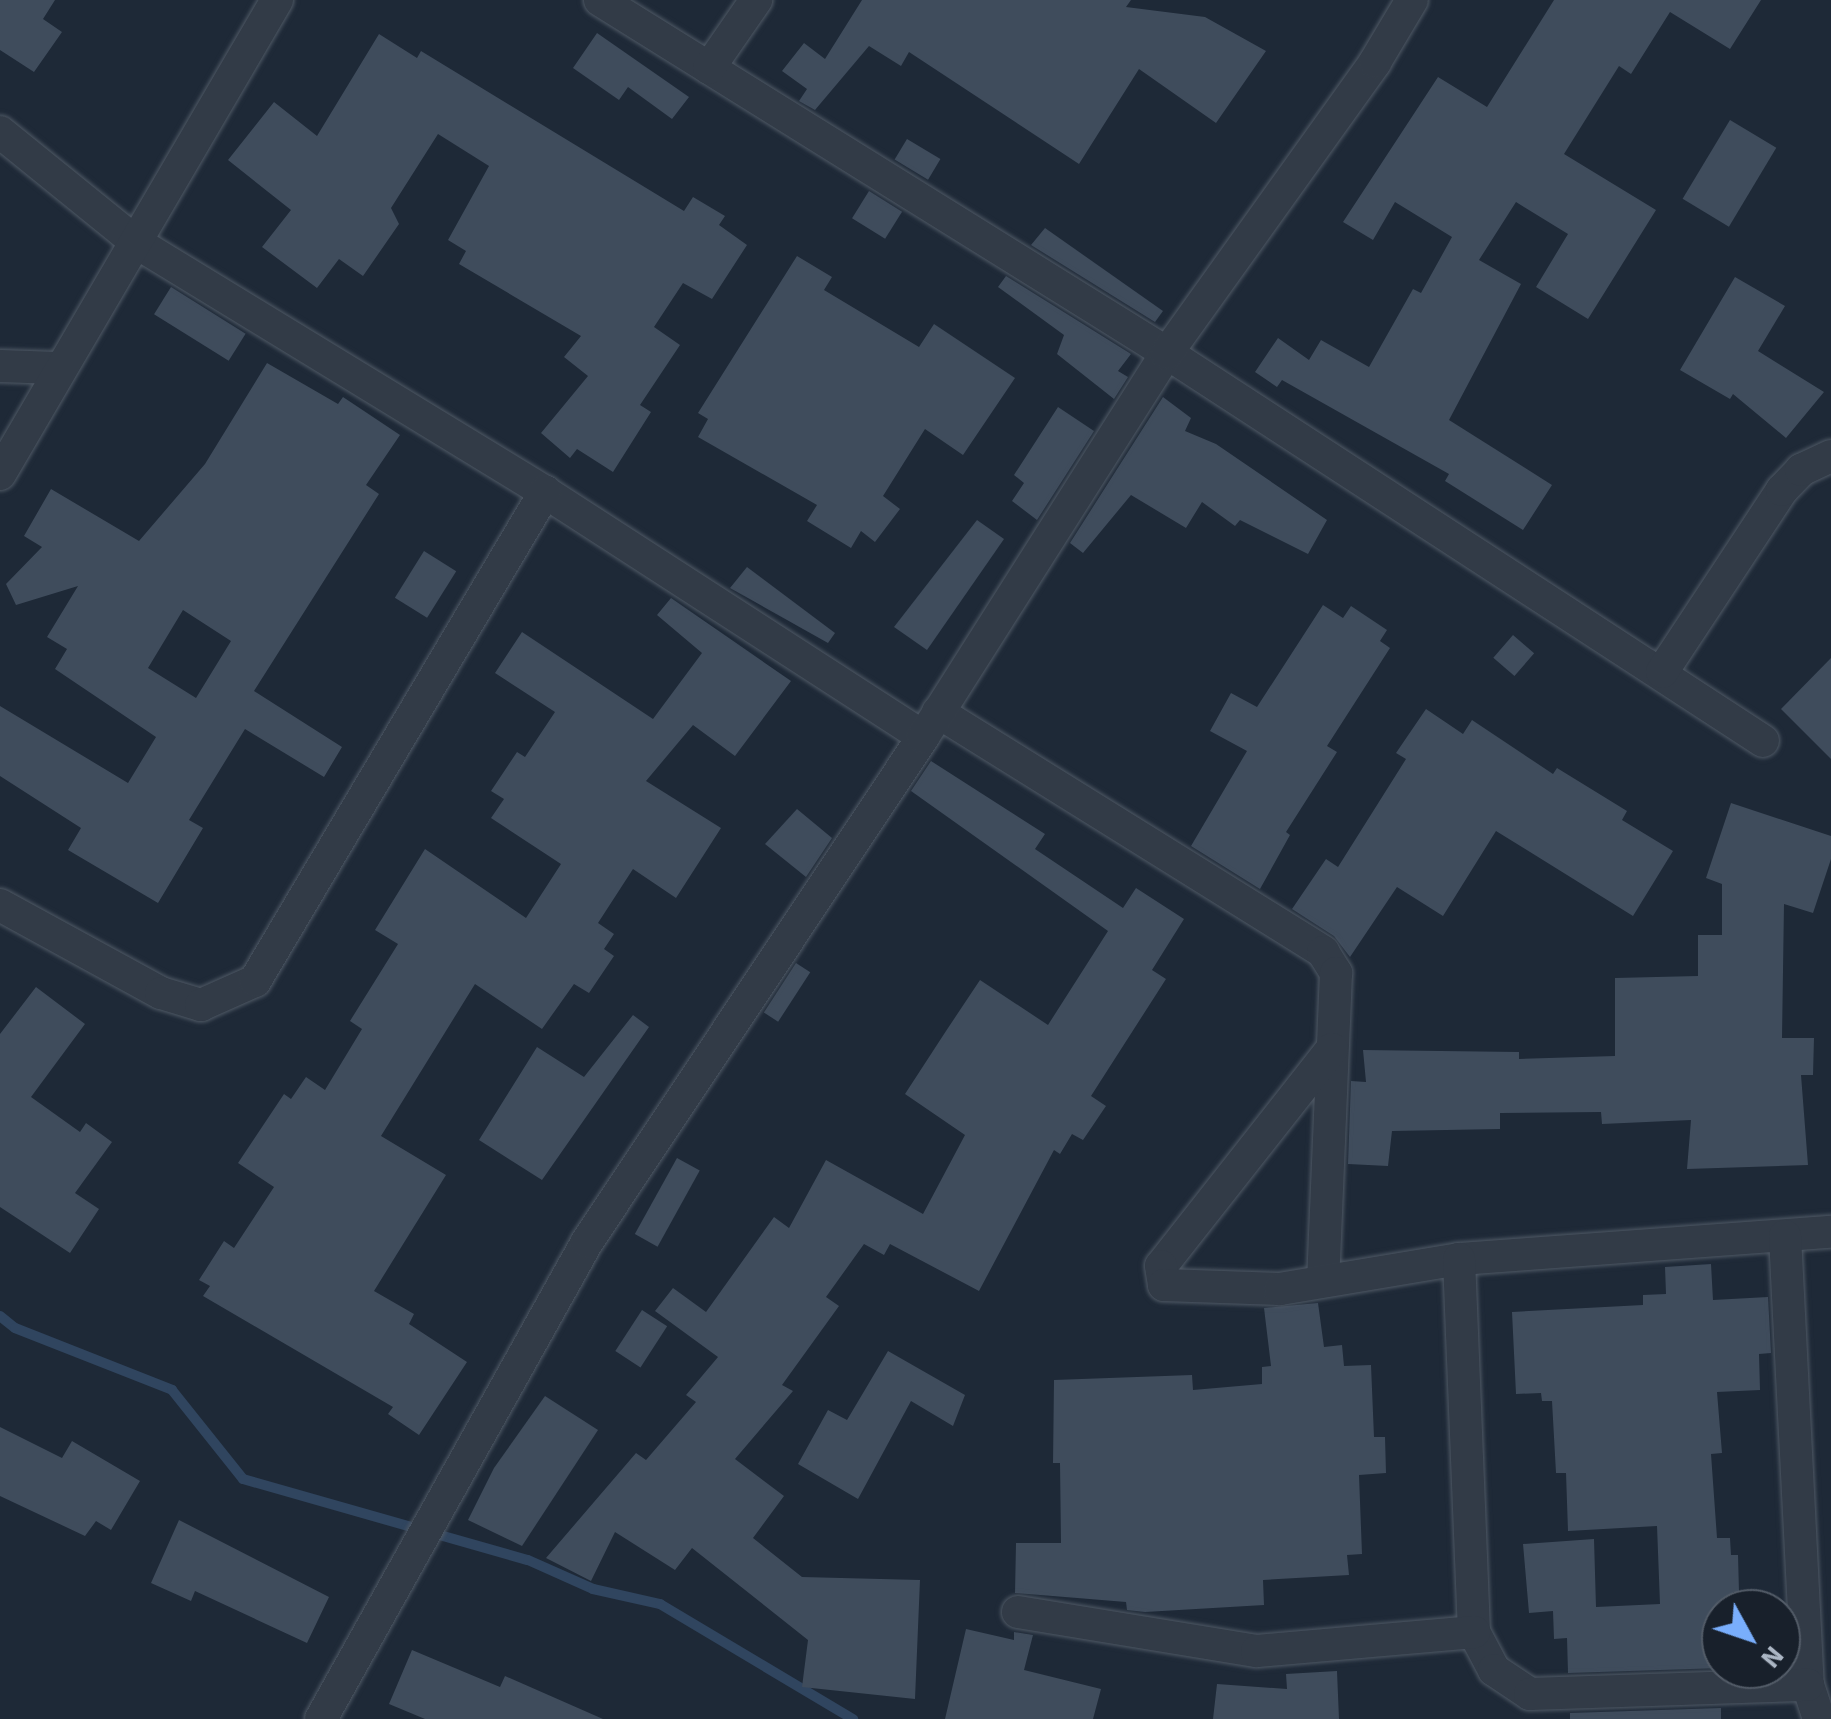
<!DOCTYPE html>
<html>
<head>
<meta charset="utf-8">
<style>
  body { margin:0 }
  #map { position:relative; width:1831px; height:1719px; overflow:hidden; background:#1e2937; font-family:"Source Sans 3",sans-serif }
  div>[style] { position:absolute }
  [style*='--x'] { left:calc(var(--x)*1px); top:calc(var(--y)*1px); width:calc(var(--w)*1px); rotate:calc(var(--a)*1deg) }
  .stream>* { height:10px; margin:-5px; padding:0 5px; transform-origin:5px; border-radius:5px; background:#30455f }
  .building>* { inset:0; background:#3f4c5c; transform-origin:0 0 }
  .roads { filter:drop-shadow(0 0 2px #4f5965) drop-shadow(0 0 2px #4f5965) }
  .minor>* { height:32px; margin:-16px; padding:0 16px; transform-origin:16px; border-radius:16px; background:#323b47 }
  span { translate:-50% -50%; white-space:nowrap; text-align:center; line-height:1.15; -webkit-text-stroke:10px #18202b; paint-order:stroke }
  .north { position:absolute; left:1701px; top:1589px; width:100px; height:100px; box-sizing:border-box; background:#18202b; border:2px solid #535c68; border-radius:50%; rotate:130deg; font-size:28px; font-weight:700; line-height:40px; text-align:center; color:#abb6c4 }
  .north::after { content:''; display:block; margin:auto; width:35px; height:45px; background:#79aefc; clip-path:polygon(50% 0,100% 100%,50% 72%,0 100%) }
</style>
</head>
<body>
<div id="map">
  <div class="stream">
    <div style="--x:0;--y:1316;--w:19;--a:39"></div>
    <div style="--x:15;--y:1328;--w:169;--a:21.5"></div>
    <div style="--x:172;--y:1390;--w:114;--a:51.4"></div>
    <div style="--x:243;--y:1479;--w:296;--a:15.9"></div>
    <div style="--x:528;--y:1560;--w:71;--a:24"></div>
    <div style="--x:593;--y:1589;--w:69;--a:12.6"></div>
    <div style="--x:660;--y:1604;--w:225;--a:30.8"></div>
  </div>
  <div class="building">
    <div style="clip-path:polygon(0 0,55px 0,43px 19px,62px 32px,34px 72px,0 50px)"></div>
    <div style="clip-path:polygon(862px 0,1131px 0,1126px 7px,1205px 17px,1266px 51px,1216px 123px,1139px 69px,1079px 164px,909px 52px,901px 66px,869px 46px,815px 110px,799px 101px,807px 89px,782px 71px,804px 43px,825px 59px)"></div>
    <div style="clip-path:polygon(1554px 0,1761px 0,1730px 49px,1670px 12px,1631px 74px,1619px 66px,1564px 154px,1656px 210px,1588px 319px,1536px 287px,1568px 234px,1516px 202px,1479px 260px,1521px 284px,1449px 420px,1552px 485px,1523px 530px,1445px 481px,1449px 474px,1282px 380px,1277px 387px,1255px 372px,1278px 338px,1309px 360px,1321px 340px,1369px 367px,1413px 289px,1421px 293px,1452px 237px,1395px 202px,1373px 240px,1343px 222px,1438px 77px,1487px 107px)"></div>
    <div style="clip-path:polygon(597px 33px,689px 97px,672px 119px,628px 87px,619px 100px,573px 68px)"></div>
    <div style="clip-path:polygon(379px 34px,417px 58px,421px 51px,684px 211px,693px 197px,725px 216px,719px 225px,747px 245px,712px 299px,683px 283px,654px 327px,680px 345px,640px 405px,651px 412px,613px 472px,577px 449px,570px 458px,541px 433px,588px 376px,564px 357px,581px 336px,459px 264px,466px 251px,448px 240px,489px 166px,438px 134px,391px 208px,399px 224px,363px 276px,339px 259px,317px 288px,262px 247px,291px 210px,228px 160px,274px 102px,317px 136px)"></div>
    <div style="left:1730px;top:120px;width:54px;height:92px;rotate:31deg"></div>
    <div style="left:907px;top:139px;width:39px;height:24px;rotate:31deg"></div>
    <div style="left:869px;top:191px;width:39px;height:32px;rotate:32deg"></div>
    <div style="clip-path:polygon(1045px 228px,1163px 311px,1155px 322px,1031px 245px)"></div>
    <div style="clip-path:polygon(797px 256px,832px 277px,824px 290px,919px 347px,934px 324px,1015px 378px,963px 455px,925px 429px,883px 496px,900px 509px,875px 542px,861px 531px,851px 548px,807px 521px,817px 505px,698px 437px,708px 419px,698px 413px)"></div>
    <div style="clip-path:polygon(1006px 276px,1131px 354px,1118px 371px,1128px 377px,1114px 399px,1057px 354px,1064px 335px,998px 287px)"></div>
    <div style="clip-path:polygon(1735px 277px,1785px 306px,1758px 351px,1824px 392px,1786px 438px,1733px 394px,1730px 399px,1680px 370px)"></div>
    <div style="left:171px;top:287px;width:88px;height:32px;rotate:32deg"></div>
    <div style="clip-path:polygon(evenodd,267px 363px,338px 404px,343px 397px,400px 435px,366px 485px,379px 494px,254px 691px,342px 747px,324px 777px,245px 729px,189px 820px,203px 828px,158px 903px,68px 850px,81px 828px,0 776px,0 706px,128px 783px,156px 737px,55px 669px,67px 649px,47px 637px,78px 586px,16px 605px,6px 584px,42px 547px,24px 536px,51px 489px,139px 541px,205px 464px,267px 363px,183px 610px,231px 641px,196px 698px,148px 668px,183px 610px)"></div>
    <div style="clip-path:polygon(1163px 397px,1191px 418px,1185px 431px,1216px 444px,1327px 520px,1308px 554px,1240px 520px,1235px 526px,1202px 502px,1186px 528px,1131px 495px,1083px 553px,1070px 543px)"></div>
    <div style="clip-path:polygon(1058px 407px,1094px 431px,1037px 520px,1012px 501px,1024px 483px,1014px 475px)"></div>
    <div style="clip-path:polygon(977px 520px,1004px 539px,927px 650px,894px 627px)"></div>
    <div style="left:424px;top:551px;width:38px;height:55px;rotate:32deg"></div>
    <div style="clip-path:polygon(747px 567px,835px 633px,828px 643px,730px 588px)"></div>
    <div style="clip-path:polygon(671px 598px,791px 681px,735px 756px,693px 725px,646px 781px,721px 828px,676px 898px,633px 869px,598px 923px,614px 934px,604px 949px,614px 956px,589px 993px,574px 984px,542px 1029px,475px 984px,381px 1136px,446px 1175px,374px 1291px,414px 1314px,409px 1324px,467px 1362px,419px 1435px,388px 1414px,393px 1407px,203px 1296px,210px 1286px,199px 1280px,224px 1241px,234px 1248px,274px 1187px,238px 1163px,284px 1094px,291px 1099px,306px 1077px,325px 1090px,362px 1029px,350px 1021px,398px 944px,375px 930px,425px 849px,526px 918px,561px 864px,491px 818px,504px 799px,491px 791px,517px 752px,525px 757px,555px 712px,495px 673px,522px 632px,653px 719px,702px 653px,657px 615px)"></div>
    <div style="clip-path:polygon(1323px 605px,1343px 618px,1351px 606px,1387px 630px,1380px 641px,1390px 648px,1327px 746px,1337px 752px,1286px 832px,1290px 835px,1260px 889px,1191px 846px,1247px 751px,1210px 731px,1231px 693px,1257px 707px)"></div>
    <div style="left:1513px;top:635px;width:28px;height:30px;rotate:41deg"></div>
    <div style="clip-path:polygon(1831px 658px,1831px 759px,1781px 709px)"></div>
    <div style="clip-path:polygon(1426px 709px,1463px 734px,1472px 720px,1553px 774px,1557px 768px,1627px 811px,1622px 820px,1673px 851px,1633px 916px,1496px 831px,1443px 916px,1397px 887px,1350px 957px,1334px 936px,1292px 909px,1326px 859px,1338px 867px,1406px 759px,1396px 753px)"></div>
    <div style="clip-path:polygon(931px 761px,1045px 834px,1035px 849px,1123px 908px,1136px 888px,1184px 919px,1152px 970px,1166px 979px,1091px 1096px,1106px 1106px,1083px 1140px,1072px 1134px,1060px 1154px,1054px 1150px,979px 1291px,890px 1244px,884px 1255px,864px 1244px,826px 1297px,839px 1306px,782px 1385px,793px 1391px,735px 1459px,784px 1496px,753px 1538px,802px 1577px,920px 1580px,915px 1699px,802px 1687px,808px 1640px,692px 1548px,675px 1570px,615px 1532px,591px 1581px,546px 1558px,636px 1453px,646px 1460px,696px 1402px,686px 1395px,718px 1357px,655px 1311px,673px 1288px,706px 1312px,774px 1217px,789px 1228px,826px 1160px,923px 1214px,965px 1135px,905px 1094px,946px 1031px,980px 980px,1048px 1025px,1108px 931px,911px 791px)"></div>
    <div style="clip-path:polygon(1731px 803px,1831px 836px,1831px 859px,1813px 913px,1784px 904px,1782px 1038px,1814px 1038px,1813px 1075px,1801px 1075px,1808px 1165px,1687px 1169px,1691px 1120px,1602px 1124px,1601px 1112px,1500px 1113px,1500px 1129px,1392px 1131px,1388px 1166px,1348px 1164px,1351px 1081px,1366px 1082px,1363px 1050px,1519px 1052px,1519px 1059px,1615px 1056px,1615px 978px,1698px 976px,1698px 935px,1722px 935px,1722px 884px,1706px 878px)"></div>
    <div style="clip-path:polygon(797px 809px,832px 838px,806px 877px,765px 844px)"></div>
    <div style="left:796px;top:963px;width:17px;height:59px;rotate:33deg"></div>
    <div style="clip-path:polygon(36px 987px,85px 1024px,31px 1097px,80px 1132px,86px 1123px,112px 1142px,75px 1193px,99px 1209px,70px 1253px,0 1207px,0 1034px)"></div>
    <div style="clip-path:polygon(633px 1015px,649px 1027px,542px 1180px,479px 1140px,537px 1047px,584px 1077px)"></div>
    <div style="left:677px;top:1158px;width:26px;height:87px;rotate:29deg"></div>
    <div style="clip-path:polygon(1711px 1264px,1713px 1300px,1768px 1297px,1771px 1353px,1759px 1354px,1760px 1390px,1717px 1392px,1722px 1453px,1711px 1454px,1717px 1538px,1730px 1538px,1731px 1555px,1738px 1555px,1739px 1592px,1733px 1592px,1734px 1609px,1721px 1609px,1721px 1668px,1568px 1673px,1567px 1638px,1554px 1639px,1553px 1611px,1529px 1613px,1523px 1544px,1594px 1539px,1596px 1607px,1660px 1604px,1657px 1526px,1568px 1531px,1566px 1473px,1556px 1473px,1552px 1401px,1542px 1401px,1541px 1393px,1516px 1394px,1512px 1312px,1643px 1305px,1643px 1295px,1666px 1294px,1665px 1267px)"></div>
    <div style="clip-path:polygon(1318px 1303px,1324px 1347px,1342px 1345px,1344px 1366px,1371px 1365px,1374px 1437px,1385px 1437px,1386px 1473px,1359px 1475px,1362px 1554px,1347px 1555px,1349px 1575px,1263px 1580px,1264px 1605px,1145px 1612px,1127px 1610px,1126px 1602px,1015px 1593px,1016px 1543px,1061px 1543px,1060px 1463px,1053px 1463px,1054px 1380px,1192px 1375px,1193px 1390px,1262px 1384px,1262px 1367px,1271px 1366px,1264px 1308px)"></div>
    <div style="left:642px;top:1310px;width:30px;height:49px;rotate:33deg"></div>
    <div style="clip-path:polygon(888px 1351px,965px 1395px,953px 1426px,911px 1401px,858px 1499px,798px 1464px,828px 1410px,847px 1420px)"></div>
    <div style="clip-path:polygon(545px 1396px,598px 1430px,522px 1546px,468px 1520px,494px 1468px)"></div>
    <div style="clip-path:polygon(0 1427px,62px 1458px,72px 1441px,140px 1481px,111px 1530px,96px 1521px,85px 1536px,0 1496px)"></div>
    <div style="clip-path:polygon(179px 1520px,329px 1597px,307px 1643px,195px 1591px,191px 1601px,151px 1583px)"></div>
    <div style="clip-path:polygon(966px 1629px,1014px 1640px,1014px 1632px,1033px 1635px,1024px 1670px,1101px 1689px,1093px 1719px,945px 1719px)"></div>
    <div style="clip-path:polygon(412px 1650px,500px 1687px,505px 1676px,603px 1719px,425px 1719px,389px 1704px)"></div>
    <div style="clip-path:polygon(1337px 1671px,1339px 1719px,1213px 1719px,1217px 1684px,1287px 1689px,1286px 1674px)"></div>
    <div style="clip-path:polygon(1721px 1708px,1721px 1719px,1570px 1719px,1570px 1713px)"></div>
  </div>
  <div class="roads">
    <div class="minor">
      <div style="--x:600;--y:0;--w:668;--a:31.91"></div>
      <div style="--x:1167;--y:353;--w:711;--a:33.06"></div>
      <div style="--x:709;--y:68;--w:83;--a:-55.3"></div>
      <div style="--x:0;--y:132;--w:176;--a:39"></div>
      <div style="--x:137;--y:243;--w:478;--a:31.4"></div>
      <div style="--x:545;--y:492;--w:450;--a:32.9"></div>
      <div style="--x:0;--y:366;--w:57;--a:2"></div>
      <div style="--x:0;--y:474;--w:549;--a:-59.7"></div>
      <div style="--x:1662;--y:672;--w:218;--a:-56.6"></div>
      <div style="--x:1782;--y:490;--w:28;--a:-46"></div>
      <div style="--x:1801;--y:470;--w:33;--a:-25"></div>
      <div style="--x:938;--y:712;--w:454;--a:31.9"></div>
      <div style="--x:1323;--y:952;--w:25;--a:58"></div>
      <div style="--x:1336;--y:973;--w:307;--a:92.4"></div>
      <div style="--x:0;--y:905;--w:183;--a:28.7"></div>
      <div style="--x:161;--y:993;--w:42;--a:16.7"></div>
      <div style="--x:201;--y:1005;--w:59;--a:-24"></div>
      <div style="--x:255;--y:981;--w:569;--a:-59.33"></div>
      <div style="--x:1332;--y:1049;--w:276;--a:128.2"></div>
      <div style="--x:1161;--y:1266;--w:19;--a:81"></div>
      <div style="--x:1164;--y:1285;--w:116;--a:2"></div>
      <div style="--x:1280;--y:1289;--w:181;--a:-9.5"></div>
      <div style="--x:1459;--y:1259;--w:373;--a:-4.2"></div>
      <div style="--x:1785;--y:1236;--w:450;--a:87.1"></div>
      <div style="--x:1808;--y:1685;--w:36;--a:72"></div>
      <div style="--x:1459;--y:1259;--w:373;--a:87.7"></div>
      <div style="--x:1474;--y:1632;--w:43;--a:62.2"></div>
      <div style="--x:1494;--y:1670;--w:43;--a:33.7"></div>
      <div style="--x:1530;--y:1694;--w:278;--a:-1.9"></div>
      <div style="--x:1018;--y:1612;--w:242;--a:9.3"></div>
      <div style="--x:1257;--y:1651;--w:218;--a:-5"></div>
      <div style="--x:321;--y:1719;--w:546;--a:-60.85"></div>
      <div style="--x:587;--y:1242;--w:607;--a:-56.36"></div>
      <div style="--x:923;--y:737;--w:455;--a:-57.6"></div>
      <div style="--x:1167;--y:353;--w:358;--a:-54.4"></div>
      <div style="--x:1375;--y:62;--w:72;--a:-59.2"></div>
    </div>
  </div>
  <div class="north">N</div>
</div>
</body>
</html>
